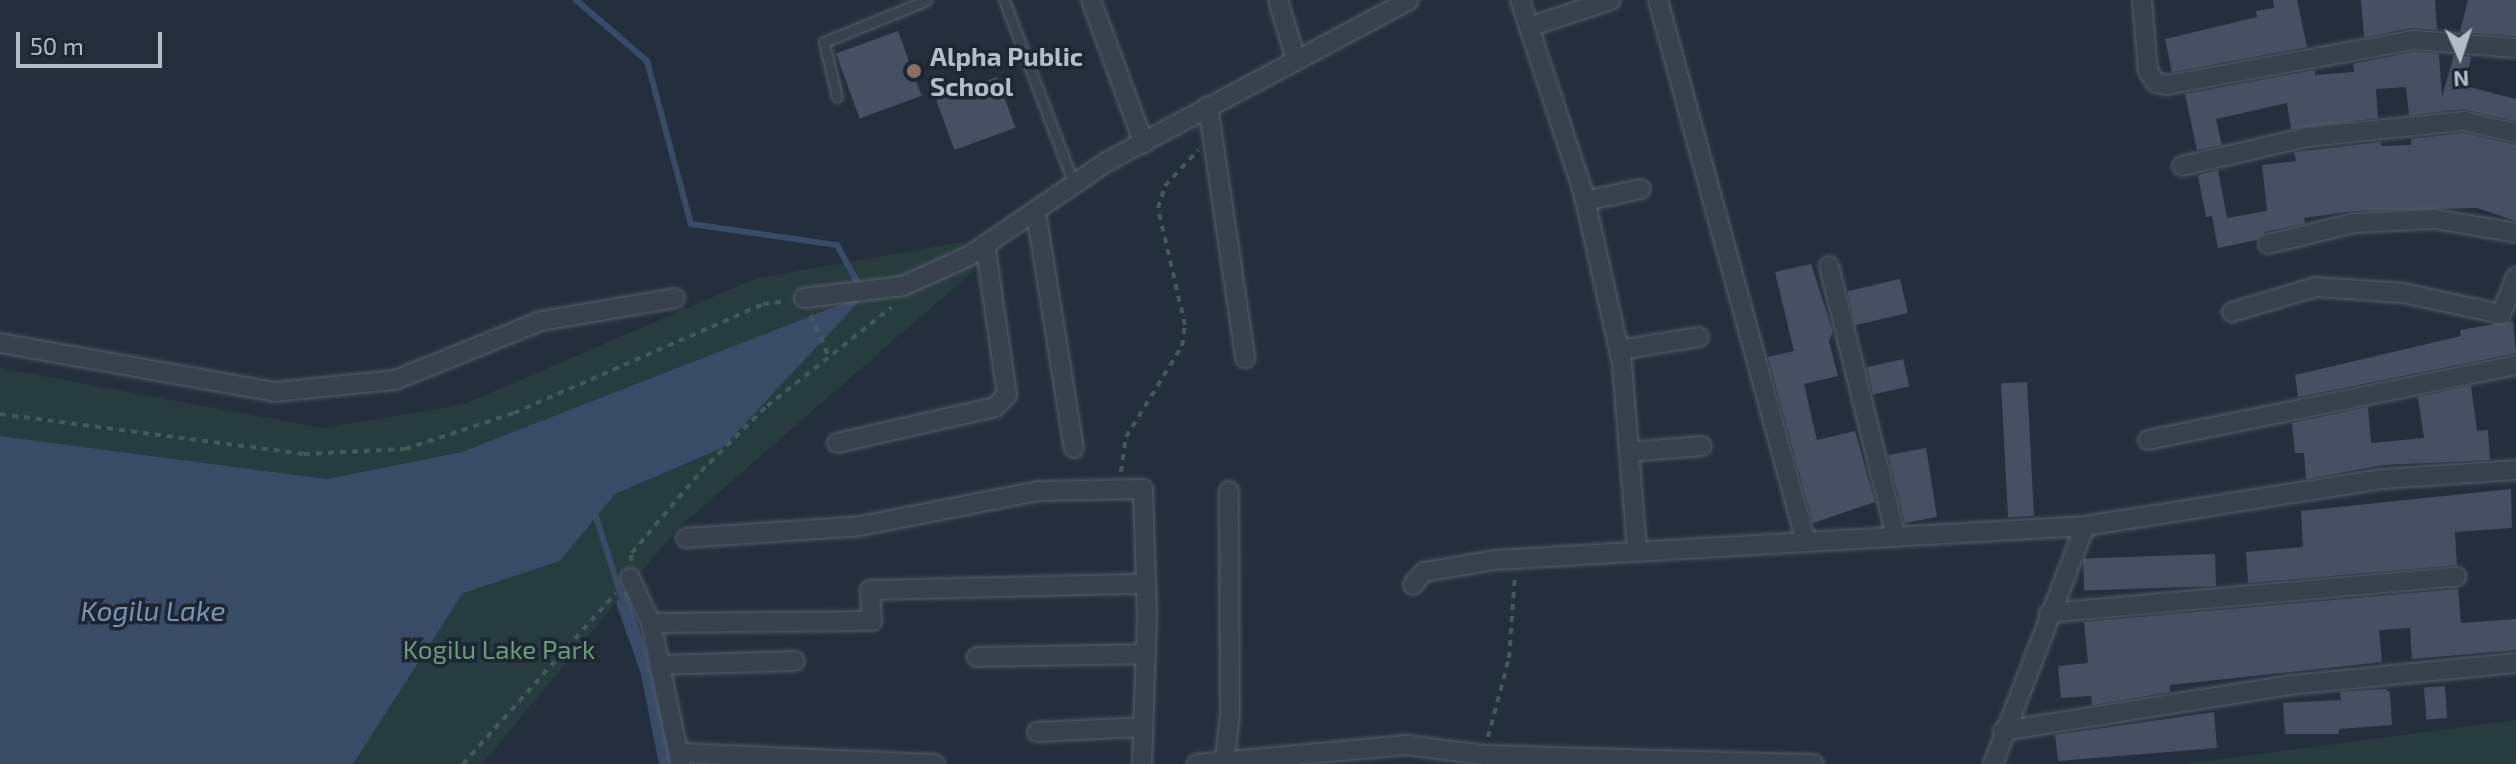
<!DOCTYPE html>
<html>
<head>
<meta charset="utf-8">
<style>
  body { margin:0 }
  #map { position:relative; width:2516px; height:764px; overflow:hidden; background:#242f3e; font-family:"Exo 2",sans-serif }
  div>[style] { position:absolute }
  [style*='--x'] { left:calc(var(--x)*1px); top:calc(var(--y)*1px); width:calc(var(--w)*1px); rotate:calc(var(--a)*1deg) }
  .green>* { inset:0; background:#263c3f }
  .water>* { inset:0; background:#394c67 }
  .stream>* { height:6px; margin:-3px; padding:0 3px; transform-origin:3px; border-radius:3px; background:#394c67 }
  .building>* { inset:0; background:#455162; transform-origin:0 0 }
  .path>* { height:4px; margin-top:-2px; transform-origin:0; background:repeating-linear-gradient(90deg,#44595c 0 6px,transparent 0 12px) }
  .roads { filter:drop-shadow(0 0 2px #565f6c) drop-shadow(0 0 2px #565f6c) }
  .lane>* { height:9px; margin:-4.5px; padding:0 4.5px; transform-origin:4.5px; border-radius:4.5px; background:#38414e }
  .street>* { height:18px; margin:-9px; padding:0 9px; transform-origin:9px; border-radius:9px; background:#38414e }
  .dots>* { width:22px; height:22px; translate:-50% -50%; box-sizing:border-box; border:4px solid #1d2633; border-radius:50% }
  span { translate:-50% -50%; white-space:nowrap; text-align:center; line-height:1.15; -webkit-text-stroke:7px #1d2633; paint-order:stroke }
  .poi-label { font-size:26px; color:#b4bcc9; font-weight:700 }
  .left { translate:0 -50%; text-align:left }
  .park-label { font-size:26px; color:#6b9a76 }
  .water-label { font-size:28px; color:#7c92b1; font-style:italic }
  .north { position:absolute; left:2420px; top:16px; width:80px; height:80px; -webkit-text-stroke:6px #1d2633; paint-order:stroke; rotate:177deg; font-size:22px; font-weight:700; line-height:32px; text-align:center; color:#b4bcc9 }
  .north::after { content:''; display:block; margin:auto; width:28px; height:36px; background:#b4bcc9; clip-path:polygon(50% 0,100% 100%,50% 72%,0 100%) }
  .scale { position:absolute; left:16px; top:32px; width:146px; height:36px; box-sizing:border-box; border:4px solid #b4bcc9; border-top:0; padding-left:10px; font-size:24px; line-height:28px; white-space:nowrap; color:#b4bcc9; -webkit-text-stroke:6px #1d2633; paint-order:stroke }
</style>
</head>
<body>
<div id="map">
  <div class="green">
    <div style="clip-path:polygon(963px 242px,972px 272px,678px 528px,482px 764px,353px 764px,463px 593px,560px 561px,615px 494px,722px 448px,461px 452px,327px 479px,0 436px,0 368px,322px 428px,462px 405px,757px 278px)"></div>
    <div style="clip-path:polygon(2516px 720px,2516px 764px,2185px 764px)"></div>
  </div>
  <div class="water">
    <div style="clip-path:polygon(865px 295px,722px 448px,615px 494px,560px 561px,463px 593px,353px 764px,0 764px,0 436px,327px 479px,462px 452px)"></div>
    <div style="clip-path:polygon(626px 590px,645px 646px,671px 764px,659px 764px,641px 674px,616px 603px)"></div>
  </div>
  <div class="stream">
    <div style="--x:576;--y:0;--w:94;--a:40.7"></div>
    <div style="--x:647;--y:61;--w:169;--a:74.9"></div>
    <div style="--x:691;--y:224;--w:148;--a:8.2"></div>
    <div style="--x:837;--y:245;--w:50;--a:61.4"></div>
    <div style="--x:594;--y:510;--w:96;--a:72.5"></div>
  </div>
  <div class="building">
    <div style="clip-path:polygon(2273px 0,2297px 0,2307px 47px,2172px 72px,2165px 39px,2257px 17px,2256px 11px,2274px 8px)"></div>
    <div style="clip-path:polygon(2361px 0,2435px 0,2437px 30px,2411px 28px,2364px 37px)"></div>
    <div style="clip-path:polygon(2468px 0,2516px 0,2516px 36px,2460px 32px)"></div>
    <div style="left:898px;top:31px;width:69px;height:66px;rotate:70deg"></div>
    <div style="clip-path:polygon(2414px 52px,2439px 54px,2442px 97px,2454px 55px,2471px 57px,2465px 86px,2516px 99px,2516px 121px,2463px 109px,2409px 115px,2406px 87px,2376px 89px,2378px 118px,2291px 129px,2287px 103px,2216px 119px,2222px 145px,2197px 150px,2185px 94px,2315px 70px,2315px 75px,2354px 72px,2353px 64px)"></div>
    <div style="left:997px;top:77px;width:54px;height:65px;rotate:70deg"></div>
    <div style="clip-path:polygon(2463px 133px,2516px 145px,2516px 221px,2477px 208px,2353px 211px,2304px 218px,2305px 223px,2265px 232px,2257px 240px,2218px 248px,2212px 216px,2206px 217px,2198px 176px,2202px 174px,2218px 170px,2227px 218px,2267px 211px,2262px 165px,2296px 161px,2294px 152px,2381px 142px,2381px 146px,2411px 145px,2411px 139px)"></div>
    <div style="clip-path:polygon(1811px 264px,1833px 332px,1829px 341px,1838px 376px,1804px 384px,1815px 432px,1817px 440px,1855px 431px,1875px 502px,1813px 523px,1768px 357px,1794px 351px,1775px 272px)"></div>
    <div style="left:1900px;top:279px;width:35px;height:54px;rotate:77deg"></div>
    <div style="clip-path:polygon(2513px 321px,2516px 353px,2298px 397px,2295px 375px,2461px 336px,2460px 330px)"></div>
    <div style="left:1903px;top:359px;width:28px;height:37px;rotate:77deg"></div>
    <div style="left:2027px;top:382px;width:134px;height:26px;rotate:87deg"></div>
    <div style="clip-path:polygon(2471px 386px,2477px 431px,2488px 430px,2490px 460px,2384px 465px,2306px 479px,2304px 453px,2295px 453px,2292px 423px,2368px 407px,2371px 443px,2424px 438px,2418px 397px)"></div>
    <div style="clip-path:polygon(1926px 448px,1937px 517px,1905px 523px,1888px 455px)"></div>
    <div style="clip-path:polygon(2511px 489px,2512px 528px,2455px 532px,2457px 565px,2248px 583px,2246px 552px,2303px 547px,2301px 511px)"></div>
    <div style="left:2215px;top:554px;width:32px;height:132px;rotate:88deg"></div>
    <div style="clip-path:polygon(2458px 589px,2461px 623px,2516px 619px,2516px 650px,2412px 659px,2410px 628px,2379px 630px,2382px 662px,2170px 685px,2170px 692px,2092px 705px,2091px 696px,2061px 698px,2058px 666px,2088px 663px,2084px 622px)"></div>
    <div style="left:2445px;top:686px;width:32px;height:21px;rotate:86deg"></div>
    <div style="clip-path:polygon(2385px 689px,2390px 692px,2392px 725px,2339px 729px,2339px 734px,2285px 734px,2283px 703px,2341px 700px,2340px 692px)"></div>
    <div style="clip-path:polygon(2214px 712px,2217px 748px,2058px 761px,2055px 735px)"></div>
  </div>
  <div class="path">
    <div style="--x:811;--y:315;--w:46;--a:66.8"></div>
    <div style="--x:0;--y:414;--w:307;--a:7.5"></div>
    <div style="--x:304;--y:454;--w:101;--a:-2.8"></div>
    <div style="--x:405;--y:449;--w:115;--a:-18.3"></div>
    <div style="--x:514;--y:413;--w:272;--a:-23.6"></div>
    <div style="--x:763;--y:304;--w:23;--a:-7"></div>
    <div style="--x:1121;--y:472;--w:35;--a:-82"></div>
    <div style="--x:1126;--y:437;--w:107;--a:-58.4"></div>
    <div style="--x:1182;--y:346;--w:21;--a:-82"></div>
    <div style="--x:1185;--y:325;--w:120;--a:-103"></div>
    <div style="--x:1158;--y:208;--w:23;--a:-72"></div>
    <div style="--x:1165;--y:186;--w:49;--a:-47.5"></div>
    <div style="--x:631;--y:561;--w:8;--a:-83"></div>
    <div style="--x:632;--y:553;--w:107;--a:-49.9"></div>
    <div style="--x:701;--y:471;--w:93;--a:-44.6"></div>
    <div style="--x:767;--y:406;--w:159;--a:-38.4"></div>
    <div style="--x:1488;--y:737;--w:82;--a:-75.1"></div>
    <div style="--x:1509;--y:658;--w:81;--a:-85.8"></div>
    <div style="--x:463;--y:764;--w:229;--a:-48.2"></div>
  </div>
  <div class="roads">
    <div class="lane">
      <div style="--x:1004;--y:0;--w:197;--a:69.2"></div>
      <div style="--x:837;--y:97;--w:57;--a:-103.3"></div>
      <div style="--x:824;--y:42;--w:111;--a:-22.2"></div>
    </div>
    <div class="street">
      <div style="--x:1091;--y:0;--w:153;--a:69.8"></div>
      <div style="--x:1278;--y:0;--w:59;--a:73.4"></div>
      <div style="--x:1520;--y:0;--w:205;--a:71.8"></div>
      <div style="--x:1584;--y:195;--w:173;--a:77.3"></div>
      <div style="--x:1622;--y:364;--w:188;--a:85.4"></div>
      <div style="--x:1658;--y:0;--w:562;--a:74.73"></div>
      <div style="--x:1806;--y:542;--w:279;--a:-3.3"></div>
      <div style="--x:2085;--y:526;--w:255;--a:111.1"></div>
      <div style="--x:2142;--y:0;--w:71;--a:85.2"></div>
      <div style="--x:2148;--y:71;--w:14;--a:56"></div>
      <div style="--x:2156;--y:83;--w:10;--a:11"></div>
      <div style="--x:2166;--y:85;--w:251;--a:-10.3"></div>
      <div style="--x:2413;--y:40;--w:103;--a:4.4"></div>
      <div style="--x:1529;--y:27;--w:86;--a:-18.2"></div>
      <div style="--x:1208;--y:106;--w:255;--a:81.6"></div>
      <div style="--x:2182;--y:166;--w:129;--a:-13"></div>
      <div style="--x:2308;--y:137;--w:157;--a:-5.9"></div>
      <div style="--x:2464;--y:121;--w:53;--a:13"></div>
      <div style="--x:1585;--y:201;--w:57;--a:-12.1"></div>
      <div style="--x:1036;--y:212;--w:239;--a:80.9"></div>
      <div style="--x:2268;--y:244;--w:89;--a:-13.7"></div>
      <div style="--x:2354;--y:223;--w:81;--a:-2.8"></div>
      <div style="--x:2435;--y:219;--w:82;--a:9.8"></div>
      <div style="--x:1829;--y:266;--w:279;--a:76.1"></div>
      <div style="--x:804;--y:298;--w:100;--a:-6.9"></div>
      <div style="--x:903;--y:286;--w:72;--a:-24.4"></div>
      <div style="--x:969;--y:256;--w:168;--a:-34.4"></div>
      <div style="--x:1108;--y:161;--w:341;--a:-28.1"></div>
      <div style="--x:2232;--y:312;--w:88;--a:-16.6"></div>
      <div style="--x:2316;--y:287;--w:87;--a:3.9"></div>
      <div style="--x:2403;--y:293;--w:100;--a:12.1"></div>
      <div style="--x:2501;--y:314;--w:40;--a:-68"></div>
      <div style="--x:0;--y:343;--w:278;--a:10.1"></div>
      <div style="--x:274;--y:392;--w:122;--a:-5.7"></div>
      <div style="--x:395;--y:380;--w:157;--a:-22"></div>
      <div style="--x:541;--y:321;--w:136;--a:-9.7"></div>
      <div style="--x:1619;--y:350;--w:81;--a:-9.2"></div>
      <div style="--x:2148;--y:440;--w:376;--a:-11.5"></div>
      <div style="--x:837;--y:443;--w:162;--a:-12.8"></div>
      <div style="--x:995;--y:407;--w:17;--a:-45"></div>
      <div style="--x:1007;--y:395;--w:152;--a:-98.3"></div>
      <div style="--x:1629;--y:452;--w:73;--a:-4.7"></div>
      <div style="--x:2085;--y:526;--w:302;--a:-9"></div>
      <div style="--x:2383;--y:479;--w:133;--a:-3.9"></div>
      <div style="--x:686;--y:538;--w:174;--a:-3.9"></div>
      <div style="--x:860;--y:526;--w:182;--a:-11.1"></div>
      <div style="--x:1039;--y:491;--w:104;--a:-1.1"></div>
      <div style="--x:1143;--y:489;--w:126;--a:88.2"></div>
      <div style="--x:1147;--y:615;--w:149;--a:91.9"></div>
      <div style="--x:630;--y:578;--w:50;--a:65"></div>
      <div style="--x:651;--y:623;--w:141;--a:78.1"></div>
      <div style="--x:1413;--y:585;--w:17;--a:-50"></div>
      <div style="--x:1424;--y:572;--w:72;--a:-9.6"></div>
      <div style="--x:1495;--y:560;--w:312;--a:-3.3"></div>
      <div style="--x:2049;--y:613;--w:409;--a:-5.1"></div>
      <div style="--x:651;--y:623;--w:221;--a:-0.5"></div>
      <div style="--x:872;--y:621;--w:31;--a:-94"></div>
      <div style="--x:870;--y:590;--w:273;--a:-1.3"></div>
      <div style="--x:977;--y:657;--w:169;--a:-1"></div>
      <div style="--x:659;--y:665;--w:136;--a:-1.7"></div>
      <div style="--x:2003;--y:731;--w:292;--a:-9.1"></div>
      <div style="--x:2291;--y:685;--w:226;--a:-5.6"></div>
      <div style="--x:1037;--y:732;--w:106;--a:-2.7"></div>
      <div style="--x:678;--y:753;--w:257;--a:2.5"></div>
      <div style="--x:1225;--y:759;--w:45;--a:-83.7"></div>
      <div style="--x:1230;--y:714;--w:223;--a:-90.3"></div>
      <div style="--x:1197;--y:764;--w:210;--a:-5.2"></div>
      <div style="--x:1406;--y:745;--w:79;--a:7.3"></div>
      <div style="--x:1484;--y:755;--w:330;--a:1.6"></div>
    </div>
  </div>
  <div class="dots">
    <div style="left:914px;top:71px;background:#8d6e63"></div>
  </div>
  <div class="poi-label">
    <span class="left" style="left:930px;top:71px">Alpha Public<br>School</span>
  </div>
  <div class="park-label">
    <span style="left:499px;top:649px">Kogilu Lake Park</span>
  </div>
  <div class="water-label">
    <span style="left:153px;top:610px">Kogilu Lake</span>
  </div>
  <div class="north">N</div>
  <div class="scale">50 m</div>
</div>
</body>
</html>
